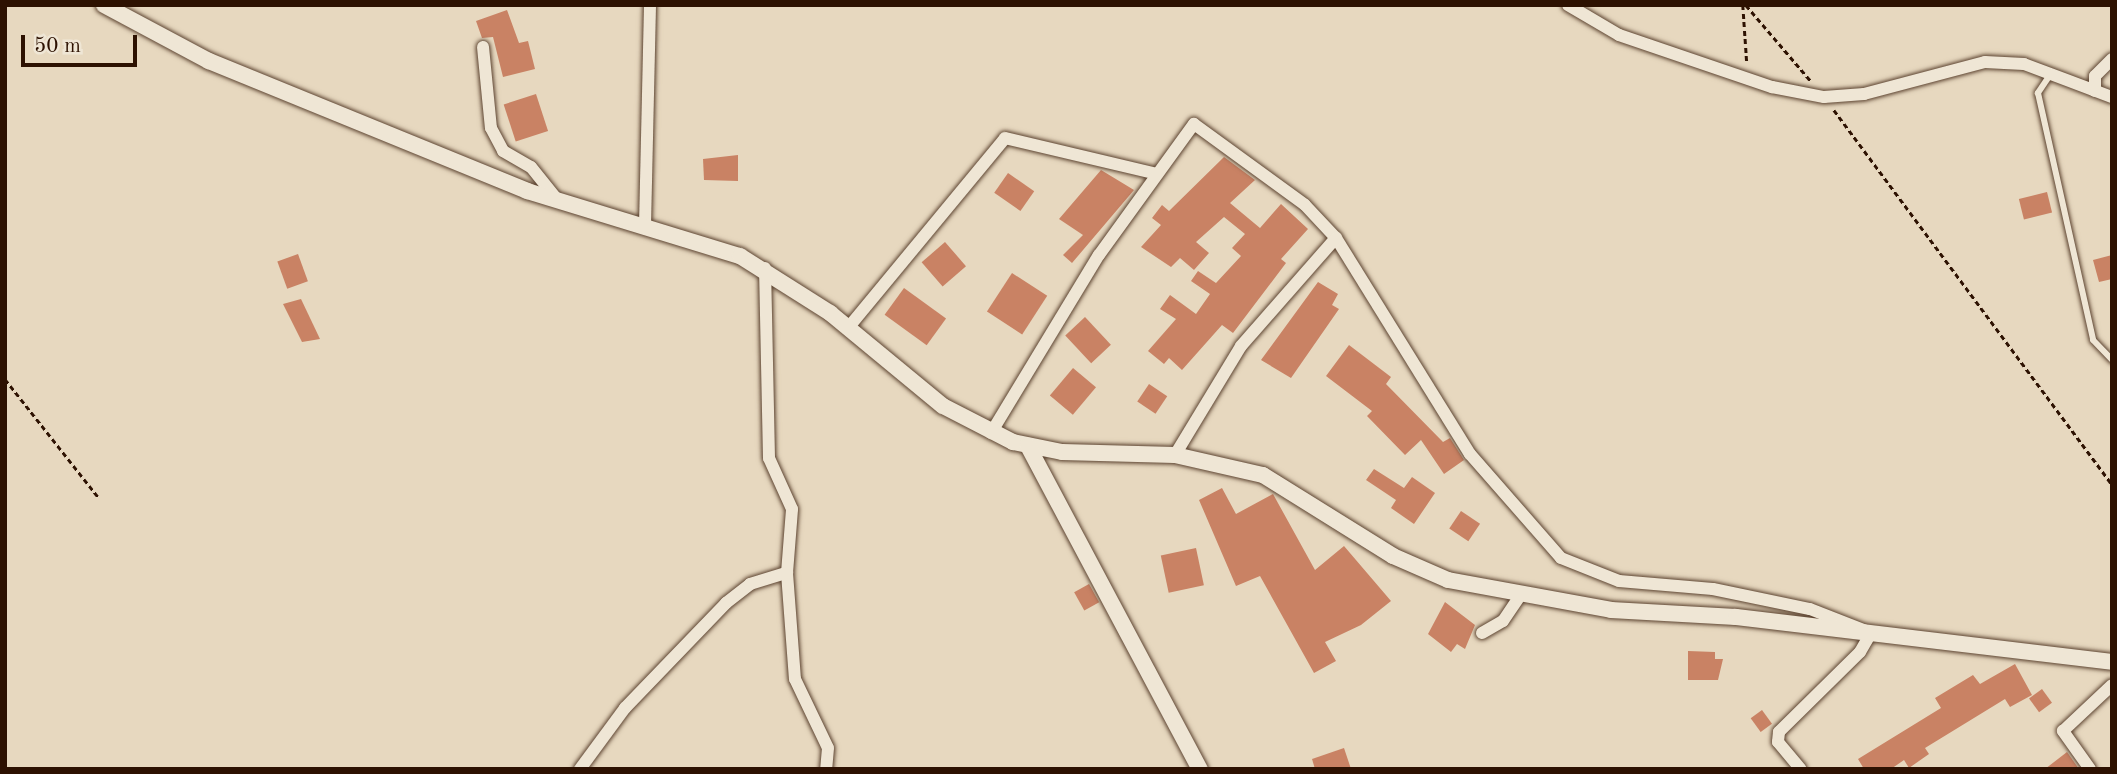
<!DOCTYPE html>
<html>
<head>
<meta charset="utf-8">
<style>
  body { margin:0 }
  #map { position:relative; width:2117px; height:774px; overflow:hidden; background:#e7d8bf; font-family:"Old Standard TT",serif }
  div>[style] { position:absolute }
  [style*='--x'] { left:calc(var(--x)*1px); top:calc(var(--y)*1px); width:calc(var(--w)*1px); rotate:calc(var(--a)*1deg) }
  .building>* { inset:0; background:#c98264; transform-origin:0 0 }
  .path>* { height:2.5px; margin-top:-1.25px; transform-origin:0; background:repeating-linear-gradient(90deg,#2d1101 0 5px,transparent 0 8.5px) }
  .roads { filter:drop-shadow(0 0 2px #5c4330) drop-shadow(0 0 2px #5c4330) }
  .service>* { height:6px; margin:-3px; padding:0 3px; transform-origin:3px; border-radius:3px; background:#efe6d5 }
  .minor>* { height:12px; margin:-6px; padding:0 6px; transform-origin:6px; border-radius:6px; background:#efe6d5 }
  .tertiary>* { height:16px; margin:-8px; padding:0 8px; transform-origin:8px; border-radius:8px; background:#efe6d5 }
  span { translate:-50% -50%; white-space:nowrap; text-align:center; line-height:1.15; -webkit-text-stroke:7px #efe6d5; paint-order:stroke }
  .frame { position:absolute; inset:0; border:7px solid #2d1101; pointer-events:none }
  .scale { position:absolute; left:21px; top:35px; width:116px; height:32px; box-sizing:border-box; border:4px solid #2d1101; border-top:0; padding-left:9px; font-size:21px; line-height:24px; white-space:nowrap; color:#2d1101; -webkit-text-stroke:5px #efe6d5; paint-order:stroke }
</style>
</head>
<body>
<div id="map">
  <div class="building">
    <div style="clip-path:polygon(507px 10px,519px 43px,528px 41px,535px 69px,503px 77px,493px 37px,482px 38px,476px 21px)"></div>
    <div style="left:536px;top:94px;width:39px;height:34px;rotate:72deg"></div>
    <div style="clip-path:polygon(738px 155px,738px 181px,704px 180px,703px 159px)"></div>
    <div style="clip-path:polygon(1224px 157px,1255px 180px,1230px 203px,1260px 228px,1281px 204px,1308px 229px,1281px 259px,1286px 263px,1233px 333px,1222px 325px,1182px 370px,1169px 358px,1164px 364px,1148px 351px,1176px 319px,1160px 309px,1170px 295px,1196px 314px,1210px 294px,1191px 281px,1198px 271px,1216px 283px,1241px 256px,1232px 248px,1245px 234px,1224px 217px,1196px 242px,1209px 253px,1194px 270px,1180px 258px,1171px 267px,1141px 247px,1161px 225px,1152px 218px,1162px 205px,1169px 211px)"></div>
    <div style="clip-path:polygon(1101px 170px,1134px 190px,1072px 263px,1063px 255px,1083px 235px,1059px 219px)"></div>
    <div style="left:1008px;top:173px;width:32px;height:24px;rotate:35deg"></div>
    <div style="left:2047px;top:192px;width:21px;height:29px;rotate:76deg"></div>
    <div style="left:945px;top:242px;width:32px;height:31px;rotate:49deg"></div>
    <div style="left:298px;top:254px;width:29px;height:22px;rotate:70deg"></div>
    <div style="clip-path:polygon(2112px 255px,2112px 279px,2099px 282px,2093px 260px)"></div>
    <div style="left:1012px;top:273px;width:42px;height:46px;rotate:33deg"></div>
    <div style="clip-path:polygon(1318px 282px,1338px 294px,1332px 305px,1339px 309px,1291px 378px,1261px 360px)"></div>
    <div style="left:904px;top:288px;width:52px;height:33px;rotate:36deg"></div>
    <div style="clip-path:polygon(301px 299px,320px 339px,302px 342px,283px 304px)"></div>
    <div style="left:1085px;top:317px;width:38px;height:27px;rotate:47deg"></div>
    <div style="clip-path:polygon(1349px 345px,1391px 377px,1386px 384px,1443px 442px,1450px 438px,1464px 460px,1444px 474px,1421px 440px,1405px 455px,1367px 416px,1372px 411px,1326px 376px)"></div>
    <div style="left:1073px;top:368px;width:30px;height:36px;rotate:40deg"></div>
    <div style="left:1149px;top:384px;width:22px;height:21px;rotate:34deg"></div>
    <div style="clip-path:polygon(1374px 469px,1404px 488px,1412px 477px,1435px 493px,1414px 524px,1391px 508px,1396px 500px,1366px 480px)"></div>
    <div style="clip-path:polygon(1222px 488px,1236px 514px,1273px 494px,1315px 570px,1344px 546px,1391px 601px,1361px 625px,1325px 642px,1336px 661px,1314px 673px,1260px 576px,1236px 586px,1199px 500px)"></div>
    <div style="left:1461px;top:511px;width:23px;height:21px;rotate:34deg"></div>
    <div style="left:1196px;top:548px;width:38px;height:36px;rotate:78deg"></div>
    <div style="left:1089px;top:584px;width:21px;height:17px;rotate:61deg"></div>
    <div style="clip-path:polygon(1445px 602px,1475px 625px,1465px 649px,1457px 644px,1451px 652px,1428px 634px)"></div>
    <div style="clip-path:polygon(1688px 651px,1715px 652px,1715px 659px,1723px 659px,1718px 680px,1688px 680px)"></div>
    <div style="clip-path:polygon(2015px 664px,2032px 695px,2010px 707px,2005px 699px,1925px 748px,1929px 754px,1909px 768px,1904px 760px,1891px 769px,1864px 769px,1858px 759px,1941px 708px,1935px 698px,1973px 675px,1980px 684px)"></div>
    <div style="left:2042px;top:689px;width:17px;height:16px;rotate:54deg"></div>
    <div style="left:1762px;top:710px;width:17px;height:14px;rotate:54deg"></div>
    <div style="clip-path:polygon(1344px 748px,1351px 769px,1315px 769px,1312px 759px)"></div>
    <div style="clip-path:polygon(2067px 752px,2079px 769px,2045px 769px)"></div>
  </div>
  <div class="path">
    <div style="--x:1743;--y:5;--w:59;--a:86.1"></div>
    <div style="--x:1746;--y:5;--w:99;--a:49.5"></div>
    <div style="--x:1834;--y:110;--w:466;--a:53.4"></div>
    <div style="--x:5;--y:379;--w:152;--a:51.7"></div>
  </div>
  <div class="roads">
    <div class="service">
      <div style="--x:2050;--y:75;--w:22;--a:124"></div>
      <div style="--x:2038;--y:93;--w:253;--a:77.4"></div>
      <div style="--x:2093;--y:340;--w:28;--a:46"></div>
    </div>
    <div class="minor">
      <div style="--x:1568;--y:5;--w:59;--a:30.5"></div>
      <div style="--x:1619;--y:35;--w:162;--a:18.8"></div>
      <div style="--x:1772;--y:87;--w:53;--a:10.9"></div>
      <div style="--x:1824;--y:97;--w:40;--a:-4.3"></div>
      <div style="--x:1864;--y:94;--w:125;--a:-14.8"></div>
      <div style="--x:1985;--y:62;--w:39;--a:3"></div>
      <div style="--x:2024;--y:64;--w:94;--a:20.6"></div>
      <div style="--x:483;--y:47;--w:81;--a:84.4"></div>
      <div style="--x:491;--y:128;--w:26;--a:62"></div>
      <div style="--x:503;--y:151;--w:32;--a:30"></div>
      <div style="--x:531;--y:167;--w:45;--a:51.3"></div>
      <div style="--x:2095;--y:91;--w:15;--a:-90"></div>
      <div style="--x:2095;--y:76;--w:24;--a:-45"></div>
      <div style="--x:645;--y:226;--w:221;--a:-88.7"></div>
      <div style="--x:848;--y:328;--w:246;--a:-50.4"></div>
      <div style="--x:1005;--y:138;--w:156;--a:13.3"></div>
      <div style="--x:991;--y:433;--w:208;--a:-58.8"></div>
      <div style="--x:1099;--y:255;--w:162;--a:-54.1"></div>
      <div style="--x:1194;--y:124;--w:137;--a:36.1"></div>
      <div style="--x:1305;--y:205;--w:45;--a:46.8"></div>
      <div style="--x:1336;--y:238;--w:254;--a:58.2"></div>
      <div style="--x:1470;--y:454;--w:138;--a:48.8"></div>
      <div style="--x:1561;--y:558;--w:62;--a:21.6"></div>
      <div style="--x:1619;--y:581;--w:94;--a:4.9"></div>
      <div style="--x:1713;--y:589;--w:99;--a:11.7"></div>
      <div style="--x:1810;--y:609;--w:66;--a:21.5"></div>
      <div style="--x:1871;--y:633;--w:22;--a:120"></div>
      <div style="--x:1860;--y:652;--w:114;--a:135.4"></div>
      <div style="--x:1779;--y:732;--w:10;--a:96"></div>
      <div style="--x:1778;--y:742;--w:35;--a:50"></div>
      <div style="--x:1175;--y:455;--w:127;--a:-58.8"></div>
      <div style="--x:1241;--y:346;--w:144;--a:-48.7"></div>
      <div style="--x:787;--y:573;--w:106;--a:85.7"></div>
      <div style="--x:795;--y:679;--w:76;--a:64.4"></div>
      <div style="--x:828;--y:748;--w:21;--a:95"></div>
      <div style="--x:1482;--y:633;--w:24;--a:-30"></div>
      <div style="--x:1503;--y:621;--w:34;--a:-56"></div>
      <div style="--x:580;--y:769;--w:76;--a:-53.6"></div>
      <div style="--x:625;--y:708;--w:146;--a:-46.1"></div>
      <div style="--x:726;--y:603;--w:31;--a:-38"></div>
      <div style="--x:750;--y:584;--w:39;--a:-17"></div>
      <div style="--x:787;--y:573;--w:64;--a:-85.5"></div>
      <div style="--x:792;--y:509;--w:56;--a:-114.3"></div>
      <div style="--x:769;--y:458;--w:190;--a:-91.2"></div>
      <div style="--x:2090;--y:769;--w:47;--a:-125.4"></div>
      <div style="--x:2063;--y:731;--w:67;--a:-43.2"></div>
    </div>
    <div class="tertiary">
      <div style="--x:104;--y:5;--w:119;--a:28.1"></div>
      <div style="--x:209;--y:61;--w:344;--a:22.2"></div>
      <div style="--x:527;--y:191;--w:223;--a:17"></div>
      <div style="--x:740;--y:256;--w:107;--a:32.3"></div>
      <div style="--x:830;--y:313;--w:146;--a:39.5"></div>
      <div style="--x:943;--y:406;--w:79;--a:27.2"></div>
      <div style="--x:1013;--y:442;--w:50;--a:11.5"></div>
      <div style="--x:1062;--y:452;--w:113;--a:1.5"></div>
      <div style="--x:1175;--y:455;--w:90;--a:12.8"></div>
      <div style="--x:1263;--y:475;--w:153;--a:31.9"></div>
      <div style="--x:1393;--y:556;--w:60;--a:23.6"></div>
      <div style="--x:1448;--y:580;--w:166;--a:10.4"></div>
      <div style="--x:1611;--y:610;--w:125;--a:3.2"></div>
      <div style="--x:1736;--y:617;--w:379;--a:6.8"></div>
      <div style="--x:1028;--y:446;--w:366;--a:62"></div>
    </div>
  </div>
  <div class="frame"></div>
  <div class="scale">50 m</div>
</div>
</body>
</html>
